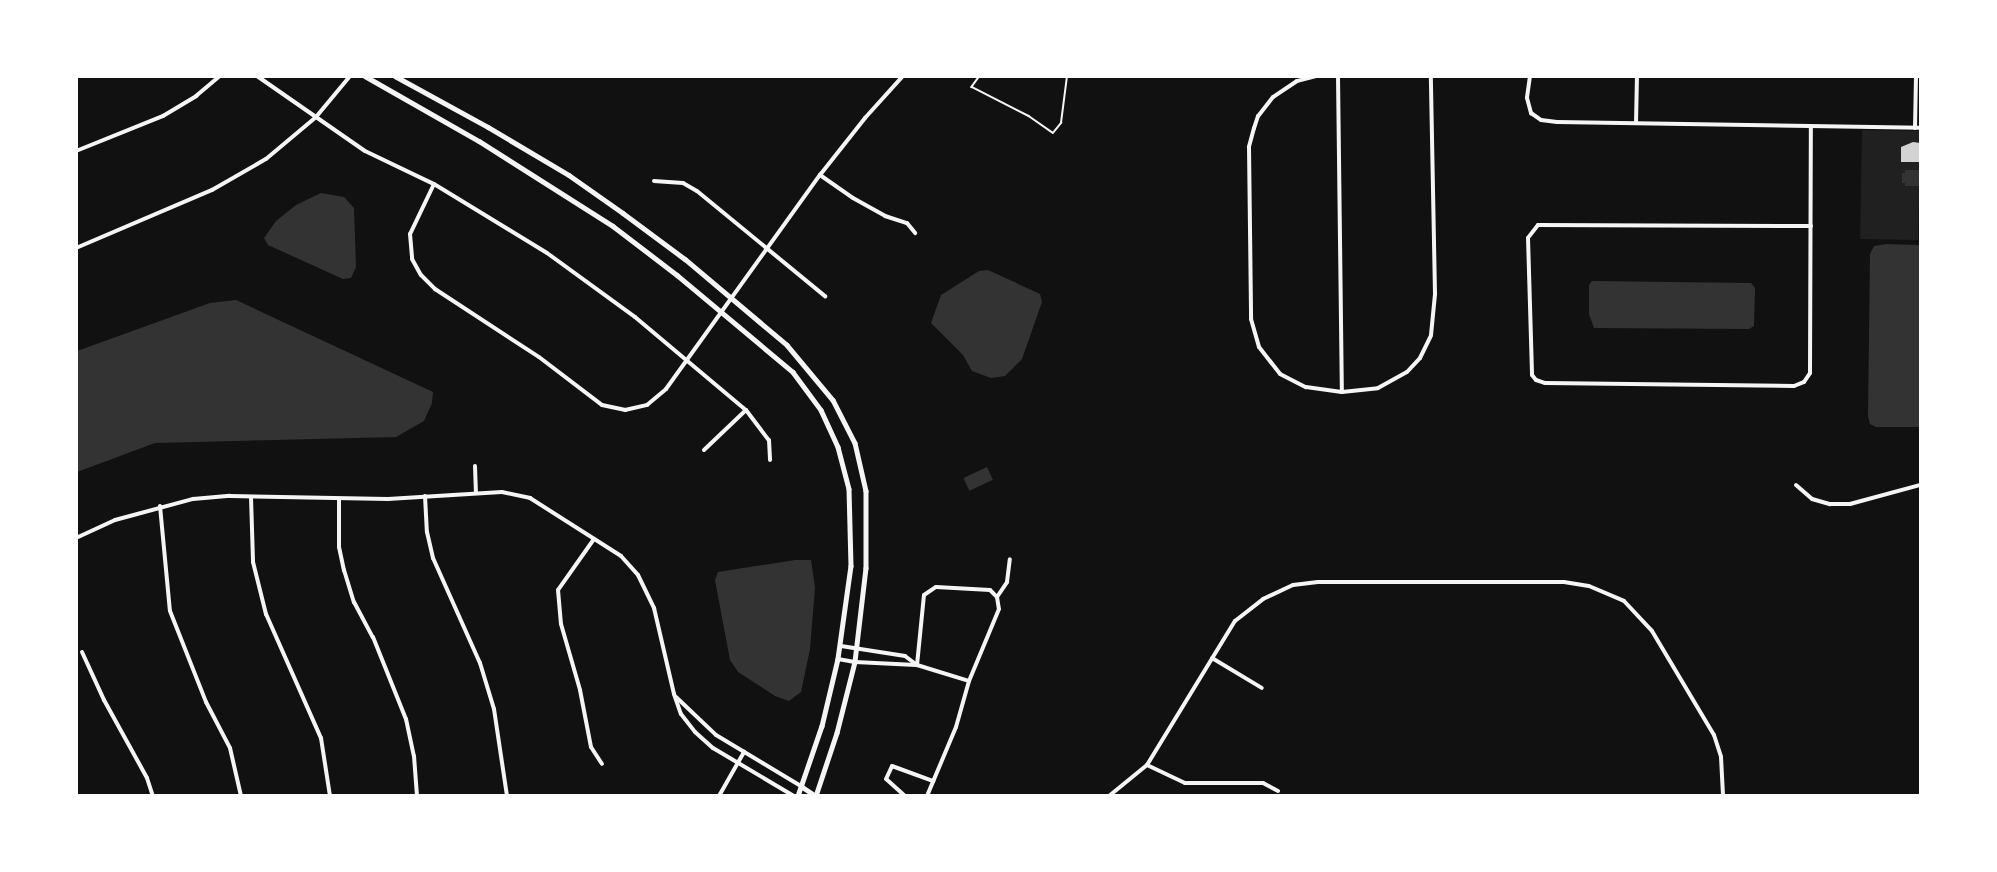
<!DOCTYPE html>
<html>
<head>
<meta charset="utf-8">
<style>
  body { margin:0 }
  #map { position:relative; width:1997px; height:872px; overflow:hidden; background:#111; font-family:"Nunito Sans",sans-serif }
  div>[style] { position:absolute }
  [style*='--x'] { left:calc(var(--x)*1px); top:calc(var(--y)*1px); width:calc(var(--w)*1px); rotate:calc(var(--a)*1deg) }
  .green>* { inset:0; background:#202020; transform-origin:0 0 }
  .water>* { inset:0; background:#333; transform-origin:0 0 }
  .building>* { inset:0; background:#d3d3d3 }
  .service>* { height:1.5px; margin:-0.75px; padding:0 0.75px; transform-origin:0.75px; border-radius:0.75px; background:#f5f5f5 }
  .minor>* { height:4px; margin:-2px; padding:0 2px; transform-origin:2px; border-radius:2px; background:#f5f5f5 }
  .tertiary>* { height:4.5px; margin:-2.25px; padding:0 2.25px; transform-origin:2.25px; border-radius:2.25px; background:#f5f5f5 }
  span { translate:-50% -50%; white-space:nowrap; text-align:center; line-height:1.15; -webkit-text-stroke:6px #fff; paint-order:stroke }
  .frame { position:absolute; inset:0; border:78px solid #fff; pointer-events:none }
</style>
</head>
<body>
<div id="map">
  <div class="green">
    <div style="left:1862px;top:130px;width:58px;height:109px;rotate:1deg"></div>
  </div>
  <div class="water">
    <div style="clip-path:polygon(1905px 170px,1920px 170px,1920px 186px,1905px 186px,1905px 183px,1902px 183px,1902px 173px,1905px 173px)"></div>
    <div style="clip-path:polygon(321px 193px,344px 197px,354px 208px,356px 267px,351px 278px,343px 279px,268px 245px,264px 238px,276px 221px,296px 205px)"></div>
    <div style="clip-path:polygon(1886px 244px,1920px 245px,1920px 427px,1876px 427px,1870px 424px,1868px 416px,1870px 254px,1874px 246px)"></div>
    <div style="clip-path:polygon(988px 270px,1040px 294px,1042px 302px,1022px 359px,1005px 376px,991px 378px,972px 371px,963px 355px,931px 323px,941px 295px,979px 271px)"></div>
    <div style="clip-path:polygon(1592px 281px,1751px 283px,1755px 288px,1754px 326px,1749px 329px,1594px 328px,1589px 314px,1589px 285px)"></div>
    <div style="clip-path:polygon(236px 300px,433px 392px,432px 403px,424px 421px,396px 437px,155px 443px,77px 472px,77px 351px,210px 303px)"></div>
    <div style="left:987px;top:467px;width:14px;height:26px;rotate:65deg"></div>
    <div style="clip-path:polygon(795px 560px,811px 560px,815px 588px,810px 649px,801px 692px,789px 701px,775px 696px,738px 672px,730px 660px,715px 580px,718px 572px)"></div>
  </div>
  <div class="building">
    <div style="clip-path:polygon(1913px 142px,1920px 143px,1920px 162px,1901px 162px,1901px 147px)"></div>
  </div>
  <div class="service">
    <div style="--x:980;--y:76;--w:14;--a:126"></div>
    <div style="--x:972;--y:87;--w:64;--a:27"></div>
    <div style="--x:1029;--y:116;--w:29;--a:35"></div>
    <div style="--x:1053;--y:133;--w:13;--a:-51"></div>
    <div style="--x:1061;--y:123;--w:47;--a:-82.7"></div>
  </div>
  <div class="minor">
    <div style="--x:257;--y:76;--w:131;--a:34.8"></div>
    <div style="--x:365;--y:151;--w:76;--a:25.6"></div>
    <div style="--x:434;--y:184;--w:132;--a:31.4"></div>
    <div style="--x:547;--y:253;--w:109;--a:36"></div>
    <div style="--x:635;--y:317;--w:145;--a:40"></div>
    <div style="--x:746;--y:410;--w:38;--a:53"></div>
    <div style="--x:769;--y:440;--w:20;--a:87"></div>
    <div style="--x:1316;--y:76;--w:20;--a:165"></div>
    <div style="--x:1297;--y:81;--w:29;--a:146"></div>
    <div style="--x:1273;--y:97;--w:24;--a:128"></div>
    <div style="--x:1258;--y:116;--w:13;--a:108"></div>
    <div style="--x:1254;--y:128;--w:20;--a:105"></div>
    <div style="--x:1249;--y:147;--w:172;--a:89.3"></div>
    <div style="--x:1251;--y:319;--w:29;--a:74"></div>
    <div style="--x:1259;--y:347;--w:34;--a:52"></div>
    <div style="--x:1280;--y:374;--w:29;--a:27"></div>
    <div style="--x:1306;--y:387;--w:36;--a:8"></div>
    <div style="--x:1342;--y:392;--w:36;--a:-6"></div>
    <div style="--x:1378;--y:388;--w:33;--a:-29"></div>
    <div style="--x:1407;--y:372;--w:19;--a:-47"></div>
    <div style="--x:1420;--y:358;--w:25;--a:-64"></div>
    <div style="--x:1431;--y:335;--w:41;--a:-84.4"></div>
    <div style="--x:1435;--y:294;--w:218;--a:-91.1"></div>
    <div style="--x:1338;--y:76;--w:316;--a:89.3"></div>
    <div style="--x:1530;--y:76;--w:22;--a:98"></div>
    <div style="--x:1527;--y:98;--w:16;--a:75"></div>
    <div style="--x:1531;--y:113;--w:12;--a:35"></div>
    <div style="--x:1541;--y:120;--w:16;--a:7"></div>
    <div style="--x:1557;--y:122;--w:363;--a:0.9"></div>
    <div style="--x:1636;--y:123;--w:47;--a:-88.8"></div>
    <div style="--x:1915;--y:128;--w:52;--a:-88.9"></div>
    <div style="--x:76;--y:151;--w:94;--a:-21.9"></div>
    <div style="--x:163;--y:116;--w:39;--a:-31"></div>
    <div style="--x:196;--y:96;--w:31;--a:-40"></div>
    <div style="--x:820;--y:175;--w:40;--a:34.9"></div>
    <div style="--x:853;--y:198;--w:37;--a:29"></div>
    <div style="--x:885;--y:216;--w:23;--a:18"></div>
    <div style="--x:907;--y:223;--w:13;--a:51"></div>
    <div style="--x:654;--y:181;--w:29;--a:4"></div>
    <div style="--x:683;--y:183;--w:16;--a:30"></div>
    <div style="--x:697;--y:191;--w:166;--a:39.4"></div>
    <div style="--x:434;--y:184;--w:55;--a:115.6"></div>
    <div style="--x:410;--y:234;--w:25;--a:85"></div>
    <div style="--x:412;--y:259;--w:18;--a:61"></div>
    <div style="--x:421;--y:275;--w:20;--a:45"></div>
    <div style="--x:435;--y:289;--w:124;--a:33.2"></div>
    <div style="--x:539;--y:357;--w:79;--a:37.3"></div>
    <div style="--x:602;--y:405;--w:24;--a:12"></div>
    <div style="--x:625;--y:410;--w:23;--a:-13"></div>
    <div style="--x:647;--y:405;--w:25;--a:-40"></div>
    <div style="--x:666;--y:389;--w:264;--a:-54.3"></div>
    <div style="--x:820;--y:175;--w:73;--a:-51.7"></div>
    <div style="--x:865;--y:118;--w:57;--a:-47.9"></div>
    <div style="--x:1811;--y:226;--w:273;--a:-179.8"></div>
    <div style="--x:1538;--y:225;--w:16;--a:128"></div>
    <div style="--x:1528;--y:238;--w:137;--a:88.3"></div>
    <div style="--x:1532;--y:375;--w:6;--a:51"></div>
    <div style="--x:1536;--y:380;--w:9;--a:18"></div>
    <div style="--x:1545;--y:383;--w:249;--a:0.7"></div>
    <div style="--x:1794;--y:386;--w:11;--a:-22"></div>
    <div style="--x:1804;--y:382;--w:11;--a:-56"></div>
    <div style="--x:1810;--y:373;--w:247;--a:-89.8"></div>
    <div style="--x:76;--y:248;--w:148;--a:-23.1"></div>
    <div style="--x:212;--y:190;--w:62;--a:-29.9"></div>
    <div style="--x:266;--y:159;--w:65;--a:-40"></div>
    <div style="--x:316;--y:117;--w:53;--a:-50.3"></div>
    <div style="--x:704;--y:450;--w:58;--a:-43.6"></div>
    <div style="--x:475;--y:466;--w:26;--a:88"></div>
    <div style="--x:1796;--y:485;--w:21;--a:41"></div>
    <div style="--x:1812;--y:499;--w:19;--a:16"></div>
    <div style="--x:1830;--y:504;--w:20;--a:0"></div>
    <div style="--x:1850;--y:504;--w:73;--a:-15.2"></div>
    <div style="--x:425;--y:496;--w:36;--a:87"></div>
    <div style="--x:427;--y:532;--w:27;--a:77"></div>
    <div style="--x:433;--y:558;--w:115;--a:65.9"></div>
    <div style="--x:480;--y:663;--w:48;--a:73.1"></div>
    <div style="--x:494;--y:709;--w:88;--a:81.5"></div>
    <div style="--x:251;--y:497;--w:65;--a:88.2"></div>
    <div style="--x:253;--y:562;--w:54;--a:76"></div>
    <div style="--x:266;--y:614;--w:136;--a:66.1"></div>
    <div style="--x:321;--y:738;--w:59;--a:81.2"></div>
    <div style="--x:339;--y:499;--w:48;--a:90"></div>
    <div style="--x:339;--y:547;--w:24;--a:78"></div>
    <div style="--x:344;--y:570;--w:34;--a:73"></div>
    <div style="--x:354;--y:602;--w:40;--a:62"></div>
    <div style="--x:373;--y:637;--w:88;--a:68.1"></div>
    <div style="--x:406;--y:719;--w:38;--a:78"></div>
    <div style="--x:414;--y:756;--w:40;--a:85.7"></div>
    <div style="--x:160;--y:506;--w:105;--a:84.6"></div>
    <div style="--x:170;--y:611;--w:98;--a:68.4"></div>
    <div style="--x:206;--y:702;--w:52;--a:62.4"></div>
    <div style="--x:230;--y:748;--w:49;--a:77.1"></div>
    <div style="--x:76;--y:538;--w:43;--a:-24.8"></div>
    <div style="--x:115;--y:520;--w:81;--a:-15.1"></div>
    <div style="--x:193;--y:499;--w:37;--a:-5"></div>
    <div style="--x:230;--y:496;--w:158;--a:1.1"></div>
    <div style="--x:388;--y:499;--w:114;--a:-3.5"></div>
    <div style="--x:502;--y:492;--w:29;--a:12"></div>
    <div style="--x:530;--y:498;--w:108;--a:32.5"></div>
    <div style="--x:621;--y:556;--w:25;--a:48"></div>
    <div style="--x:638;--y:575;--w:37;--a:64"></div>
    <div style="--x:654;--y:608;--w:88;--a:76.9"></div>
    <div style="--x:674;--y:694;--w:21;--a:71"></div>
    <div style="--x:681;--y:714;--w:23;--a:52"></div>
    <div style="--x:695;--y:732;--w:24;--a:42"></div>
    <div style="--x:713;--y:748;--w:94;--a:30.7"></div>
    <div style="--x:594;--y:539;--w:62;--a:125.2"></div>
    <div style="--x:558;--y:590;--w:34;--a:85"></div>
    <div style="--x:561;--y:624;--w:69;--a:73.9"></div>
    <div style="--x:580;--y:690;--w:58;--a:79.1"></div>
    <div style="--x:591;--y:747;--w:20;--a:57"></div>
    <div style="--x:997;--y:597;--w:18;--a:-56"></div>
    <div style="--x:1007;--y:582;--w:23;--a:-83"></div>
    <div style="--x:841;--y:646;--w:65;--a:8.9"></div>
    <div style="--x:905;--y:656;--w:15;--a:37"></div>
    <div style="--x:917;--y:665;--w:54;--a:17.1"></div>
    <div style="--x:82;--y:652;--w:53;--a:65.4"></div>
    <div style="--x:104;--y:700;--w:89;--a:61.1"></div>
    <div style="--x:147;--y:778;--w:19;--a:72"></div>
    <div style="--x:1212;--y:658;--w:58;--a:31"></div>
    <div style="--x:838;--y:659;--w:17;--a:10"></div>
    <div style="--x:855;--y:662;--w:61;--a:2.8"></div>
    <div style="--x:917;--y:665;--w:70;--a:-84.3"></div>
    <div style="--x:924;--y:595;--w:14;--a:-34"></div>
    <div style="--x:936;--y:587;--w:54;--a:3.2"></div>
    <div style="--x:990;--y:590;--w:10;--a:45"></div>
    <div style="--x:997;--y:597;--w:12;--a:81"></div>
    <div style="--x:999;--y:609;--w:78;--a:112.6"></div>
    <div style="--x:969;--y:681;--w:48;--a:105.8"></div>
    <div style="--x:956;--y:727;--w:75;--a:112.8"></div>
    <div style="--x:676;--y:697;--w:55;--a:43.5"></div>
    <div style="--x:716;--y:735;--w:99;--a:31"></div>
    <div style="--x:1147;--y:765;--w:42;--a:25.3"></div>
    <div style="--x:1185;--y:783;--w:78;--a:0"></div>
    <div style="--x:1263;--y:783;--w:17;--a:28"></div>
    <div style="--x:719;--y:796;--w:51;--a:-60.4"></div>
    <div style="--x:905;--y:796;--w:25;--a:-138"></div>
    <div style="--x:886;--y:779;--w:14;--a:-65"></div>
    <div style="--x:892;--y:766;--w:44;--a:20.1"></div>
    <div style="--x:1109;--y:796;--w:49;--a:-39.2"></div>
    <div style="--x:1147;--y:765;--w:169;--a:-58.6"></div>
    <div style="--x:1235;--y:621;--w:36;--a:-38"></div>
    <div style="--x:1263;--y:599;--w:33;--a:-25"></div>
    <div style="--x:1293;--y:585;--w:25;--a:-7"></div>
    <div style="--x:1318;--y:582;--w:246;--a:0"></div>
    <div style="--x:1564;--y:582;--w:25;--a:9"></div>
    <div style="--x:1589;--y:586;--w:38;--a:23"></div>
    <div style="--x:1624;--y:601;--w:41;--a:47"></div>
    <div style="--x:1652;--y:631;--w:121;--a:59.2"></div>
    <div style="--x:1714;--y:735;--w:23;--a:72"></div>
    <div style="--x:1721;--y:757;--w:39;--a:87"></div>
  </div>
  <div class="tertiary">
    <div style="--x:365;--y:76;--w:131;--a:29.7"></div>
    <div style="--x:479;--y:141;--w:159;--a:32.4"></div>
    <div style="--x:613;--y:226;--w:81;--a:37.4"></div>
    <div style="--x:677;--y:275;--w:151;--a:39.9"></div>
    <div style="--x:793;--y:372;--w:47;--a:53.6"></div>
    <div style="--x:821;--y:410;--w:41;--a:65.3"></div>
    <div style="--x:838;--y:447;--w:43;--a:75.3"></div>
    <div style="--x:849;--y:489;--w:77;--a:88.5"></div>
    <div style="--x:851;--y:566;--w:94;--a:98"></div>
    <div style="--x:838;--y:659;--w:69;--a:103.4"></div>
    <div style="--x:822;--y:726;--w:74;--a:108.9"></div>
    <div style="--x:395;--y:76;--w:106;--a:28.7"></div>
    <div style="--x:488;--y:127;--w:94;--a:30.7"></div>
    <div style="--x:569;--y:175;--w:66;--a:35.1"></div>
    <div style="--x:623;--y:213;--w:77;--a:36.6"></div>
    <div style="--x:685;--y:259;--w:133;--a:40.1"></div>
    <div style="--x:787;--y:345;--w:72;--a:50.1"></div>
    <div style="--x:833;--y:400;--w:48;--a:62.9"></div>
    <div style="--x:855;--y:443;--w:49;--a:77.1"></div>
    <div style="--x:866;--y:491;--w:77;--a:90"></div>
    <div style="--x:866;--y:568;--w:95;--a:96.7"></div>
    <div style="--x:855;--y:662;--w:73;--a:104.2"></div>
    <div style="--x:837;--y:733;--w:66;--a:108.4"></div>
    <div style="--x:801;--y:786;--w:18;--a:34"></div>
  </div>
  <div class="frame"></div>
</div>
</body>
</html>
